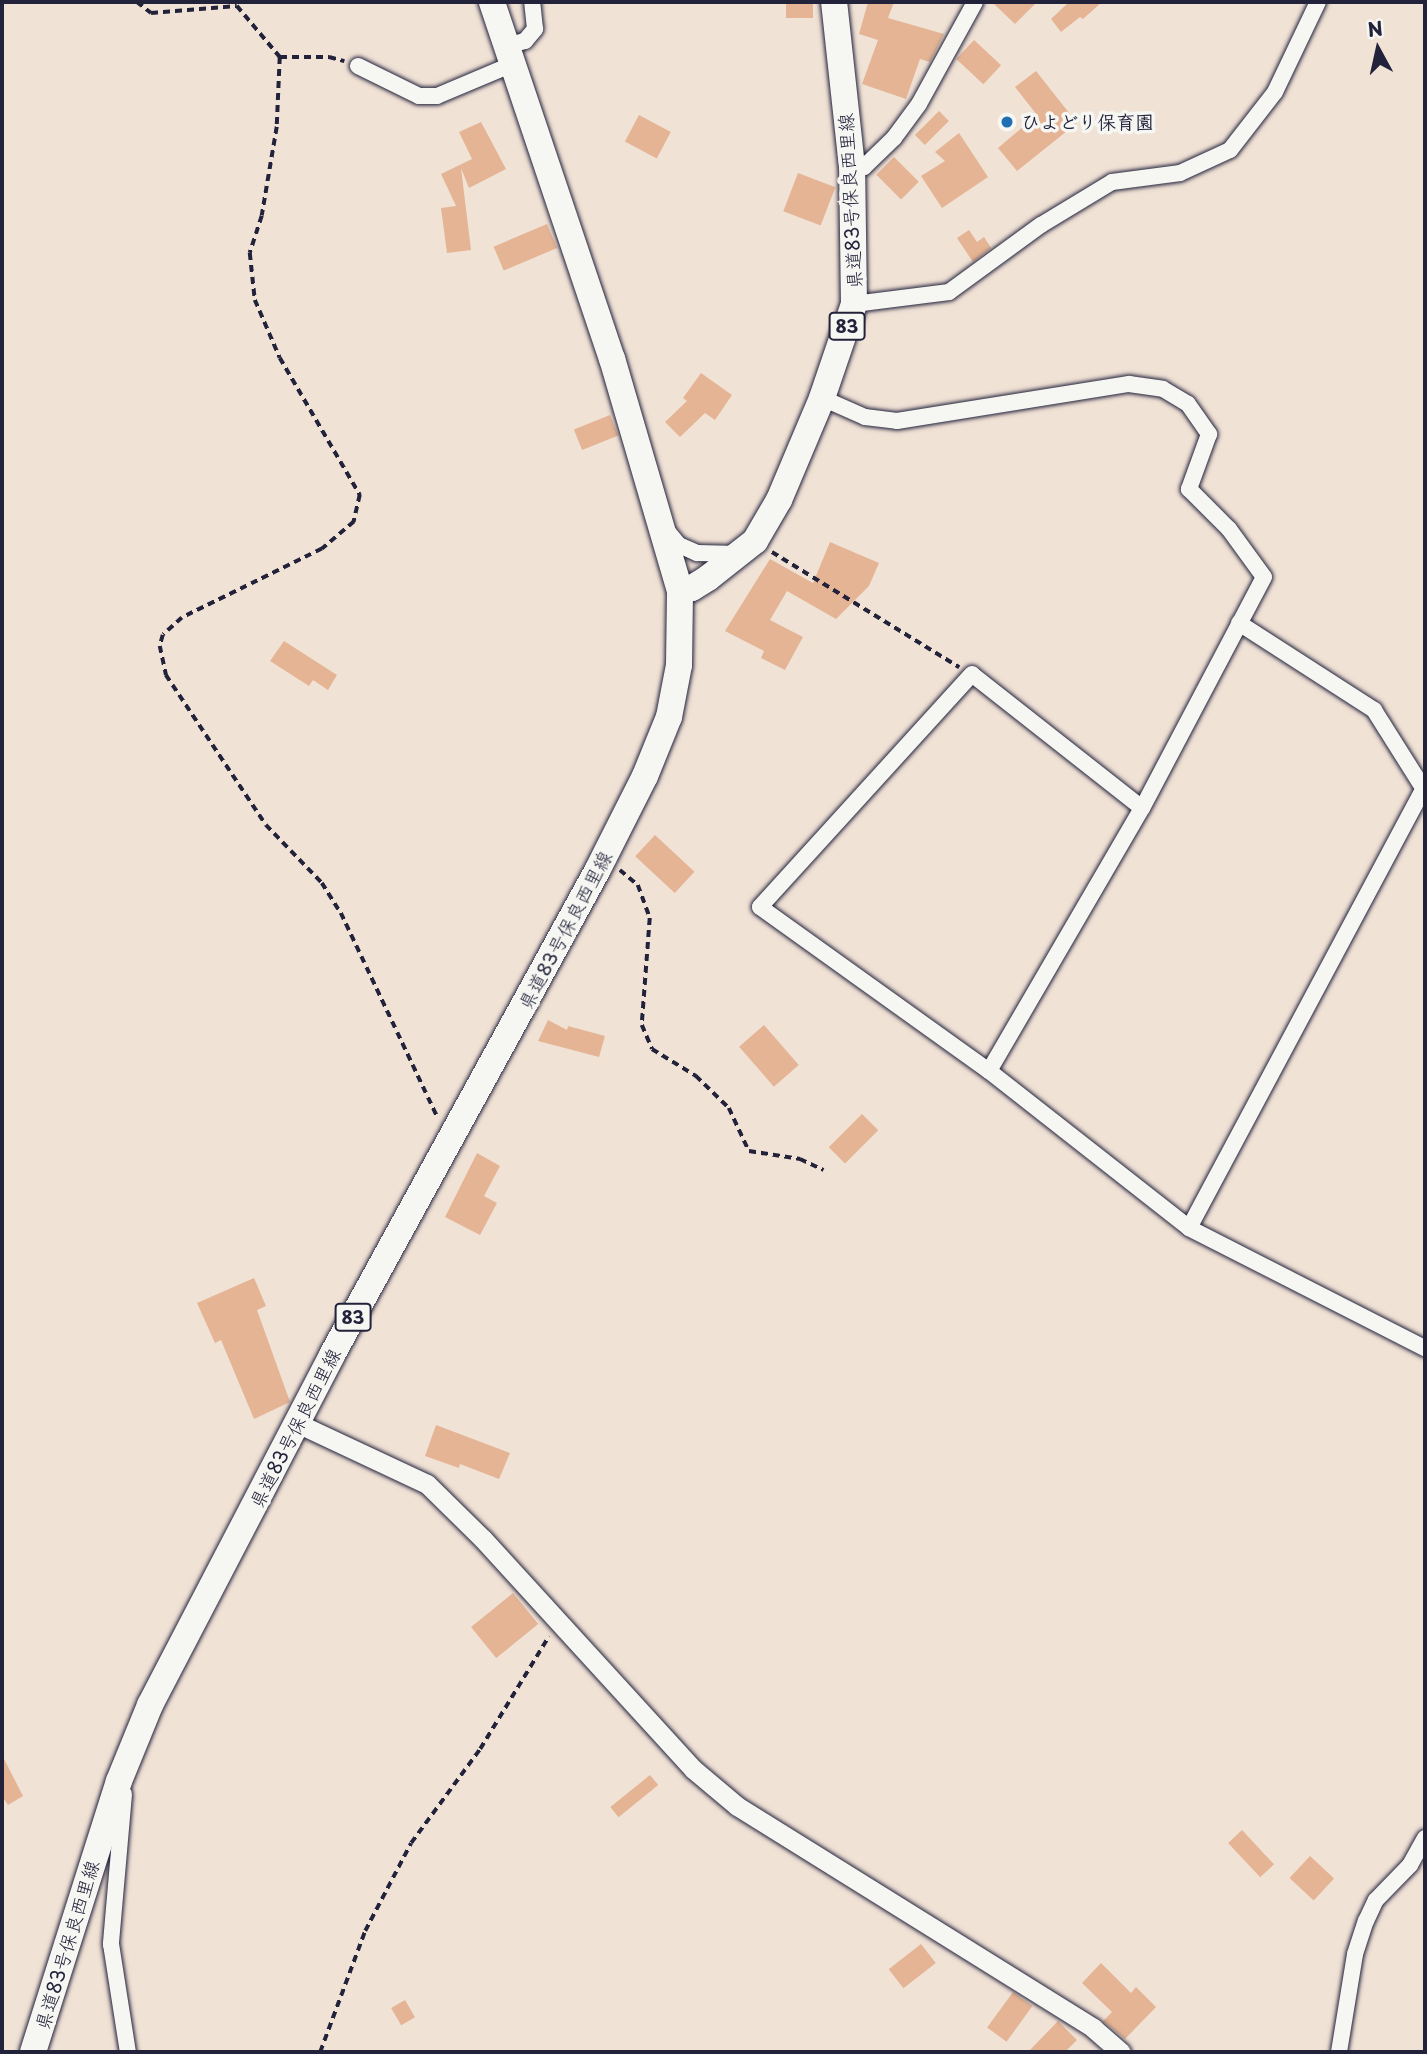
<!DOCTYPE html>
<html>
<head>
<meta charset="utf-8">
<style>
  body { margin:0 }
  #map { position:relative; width:1427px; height:2054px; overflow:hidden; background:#f1e2d6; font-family:"Playpen Sans","Klee One",sans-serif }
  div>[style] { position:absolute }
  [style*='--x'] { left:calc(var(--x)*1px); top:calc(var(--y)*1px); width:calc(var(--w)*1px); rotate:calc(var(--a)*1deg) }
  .building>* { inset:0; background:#e4b495; transform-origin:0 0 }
  .path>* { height:3.5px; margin-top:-1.75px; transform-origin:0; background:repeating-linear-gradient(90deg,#22223b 0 7px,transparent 0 12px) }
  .roads { filter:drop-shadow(0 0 2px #22223b) drop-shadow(0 0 2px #22223b) }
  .minor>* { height:16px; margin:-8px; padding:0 8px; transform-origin:8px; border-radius:8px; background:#f6f6f2 }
  .tertiary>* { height:19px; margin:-9.5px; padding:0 9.5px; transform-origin:9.5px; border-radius:9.5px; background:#f6f6f2 }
  .primary>* { height:26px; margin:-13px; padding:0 13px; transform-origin:13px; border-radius:13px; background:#f6f6f2 }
  .dots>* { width:19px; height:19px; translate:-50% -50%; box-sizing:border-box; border:4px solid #f6f6f2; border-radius:50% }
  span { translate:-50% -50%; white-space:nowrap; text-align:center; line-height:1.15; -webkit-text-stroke:7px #f6f6f2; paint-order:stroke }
  .shield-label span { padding:2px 5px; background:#f6f6f2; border:2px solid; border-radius:5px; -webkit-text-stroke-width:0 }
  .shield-label { font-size:18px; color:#22223b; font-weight:700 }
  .poi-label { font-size:19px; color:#22223b; font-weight:700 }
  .left { translate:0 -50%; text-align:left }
  .street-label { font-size:19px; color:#22223b }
  .frame { position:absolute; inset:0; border:4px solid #22223b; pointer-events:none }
  .north { position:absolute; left:1343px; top:14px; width:70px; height:70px; -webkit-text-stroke:5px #f6f6f2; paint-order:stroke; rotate:352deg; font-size:19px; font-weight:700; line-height:28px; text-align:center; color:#22223b }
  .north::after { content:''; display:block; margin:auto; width:24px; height:32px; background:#22223b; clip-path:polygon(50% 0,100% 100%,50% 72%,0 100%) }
</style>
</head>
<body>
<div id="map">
  <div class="building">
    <div style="left:786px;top:2px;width:27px;height:16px"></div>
    <div style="clip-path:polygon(868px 2px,894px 2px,888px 18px,944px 34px,930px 62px,920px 59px,906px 99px,862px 84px,878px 40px,859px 34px)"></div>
    <div style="clip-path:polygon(992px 2px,1037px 2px,1015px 24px)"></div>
    <div style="clip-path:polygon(1069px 2px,1102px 2px,1083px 19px,1080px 17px,1061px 32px,1051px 19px)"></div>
    <div style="left:974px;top:40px;width:37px;height:26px;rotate:43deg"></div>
    <div style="clip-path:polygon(1036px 71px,1077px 123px,1017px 171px,998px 148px,1037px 115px,1015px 87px)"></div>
    <div style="left:939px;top:111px;width:14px;height:34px;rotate:45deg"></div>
    <div style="left:639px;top:115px;width:36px;height:30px;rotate:28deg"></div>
    <div style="clip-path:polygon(481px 122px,506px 169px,469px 188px,461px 168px,471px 250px,447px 253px,441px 208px,456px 206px,441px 174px,472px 159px,459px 132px)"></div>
    <div style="clip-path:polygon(959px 133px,988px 177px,942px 208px,921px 176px,945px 161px,935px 152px)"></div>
    <div style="left:894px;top:157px;width:35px;height:25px;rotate:45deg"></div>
    <div style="left:798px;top:173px;width:40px;height:41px;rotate:21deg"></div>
    <div style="left:547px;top:224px;width:26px;height:58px;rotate:67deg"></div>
    <div style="clip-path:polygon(969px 230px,977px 242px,984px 237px,991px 248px,973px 262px,957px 238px)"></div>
    <div style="clip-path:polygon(701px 373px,732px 395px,715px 420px,705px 413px,680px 437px,665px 422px,687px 401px,683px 398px)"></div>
    <div style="left:610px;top:415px;width:22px;height:39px;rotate:68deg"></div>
    <div style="clip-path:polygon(830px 542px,879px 563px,869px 586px,836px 619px,787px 591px,770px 620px,803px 637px,785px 670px,761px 658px,764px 651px,725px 631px,770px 559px,813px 583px)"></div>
    <div style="clip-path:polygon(284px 641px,337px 675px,328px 690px,313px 680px,309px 686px,270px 661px)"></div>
    <div style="left:655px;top:835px;width:54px;height:29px;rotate:43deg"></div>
    <div style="clip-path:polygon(548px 1020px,567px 1030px,568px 1026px,605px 1036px,599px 1057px,538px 1041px)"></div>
    <div style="left:764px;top:1025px;width:53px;height:33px;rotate:49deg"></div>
    <div style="left:862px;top:1114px;width:23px;height:47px;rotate:45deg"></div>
    <div style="clip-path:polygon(477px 1153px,500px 1166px,484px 1196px,497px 1203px,480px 1235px,445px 1217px)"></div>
    <div style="clip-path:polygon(254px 1278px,266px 1306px,257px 1310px,290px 1402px,254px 1419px,221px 1340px,215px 1343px,197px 1303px)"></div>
    <div style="clip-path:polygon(436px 1425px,510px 1453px,499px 1479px,460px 1464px,459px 1468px,425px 1456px)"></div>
    <div style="left:513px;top:1593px;width:40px;height:54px;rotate:51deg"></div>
    <div style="clip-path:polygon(2px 1755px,23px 1796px,8px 1805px,2px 1796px)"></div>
    <div style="left:650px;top:1775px;width:13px;height:51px;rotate:51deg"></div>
    <div style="left:1242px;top:1830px;width:47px;height:19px;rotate:47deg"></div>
    <div style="left:1310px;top:1856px;width:33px;height:30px;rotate:43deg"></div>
    <div style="left:921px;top:1944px;width:24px;height:41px;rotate:52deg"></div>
    <div style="clip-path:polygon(1101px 1963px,1131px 1993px,1136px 1987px,1156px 2007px,1125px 2039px,1103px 2021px,1112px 2012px,1082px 1983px)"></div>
    <div style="left:1013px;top:1992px;width:24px;height:44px;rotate:36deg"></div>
    <div style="left:405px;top:2000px;width:20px;height:16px;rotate:60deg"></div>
    <div style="clip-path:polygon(1058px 2021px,1077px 2040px,1065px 2052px,1028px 2052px)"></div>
  </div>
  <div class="path">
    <div style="--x:137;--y:2;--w:18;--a:38"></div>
    <div style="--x:151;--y:13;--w:86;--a:-4.7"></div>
    <div style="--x:237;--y:6;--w:67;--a:49.9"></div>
    <div style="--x:280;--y:57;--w:70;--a:92.5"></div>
    <div style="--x:277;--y:127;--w:90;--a:99.6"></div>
    <div style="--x:262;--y:216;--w:39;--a:108"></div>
    <div style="--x:250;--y:253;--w:47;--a:83.9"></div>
    <div style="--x:255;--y:300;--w:63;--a:66.7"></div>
    <div style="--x:280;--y:358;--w:159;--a:59.7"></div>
    <div style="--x:360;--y:495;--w:28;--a:103"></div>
    <div style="--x:354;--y:522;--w:42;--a:139.8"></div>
    <div style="--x:322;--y:549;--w:156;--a:153.8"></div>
    <div style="--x:182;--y:618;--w:25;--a:138"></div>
    <div style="--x:163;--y:635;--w:11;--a:105"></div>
    <div style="--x:160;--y:646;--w:30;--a:78"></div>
    <div style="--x:166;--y:675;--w:180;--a:56.3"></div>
    <div style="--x:266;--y:825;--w:81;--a:46"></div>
    <div style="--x:322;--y:883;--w:36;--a:58"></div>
    <div style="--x:341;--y:913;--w:227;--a:64.7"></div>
    <div style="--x:280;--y:57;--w:49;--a:0"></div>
    <div style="--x:329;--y:57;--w:16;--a:15"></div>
    <div style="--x:772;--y:552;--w:220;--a:31.6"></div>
    <div style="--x:620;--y:870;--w:23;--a:40"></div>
    <div style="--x:638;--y:885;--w:35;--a:70"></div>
    <div style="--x:650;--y:918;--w:107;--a:94.3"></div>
    <div style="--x:642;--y:1025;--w:26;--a:67"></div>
    <div style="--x:652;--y:1049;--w:52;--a:31.5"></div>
    <div style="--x:696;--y:1076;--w:46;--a:44.1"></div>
    <div style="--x:729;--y:1108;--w:47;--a:65.1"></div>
    <div style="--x:749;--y:1151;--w:52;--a:8.9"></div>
    <div style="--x:800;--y:1159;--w:26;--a:25"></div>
    <div style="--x:320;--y:2052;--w:129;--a:-69.6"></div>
    <div style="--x:365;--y:1931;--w:99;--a:-62.4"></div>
    <div style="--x:411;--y:1843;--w:117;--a:-53.7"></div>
    <div style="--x:480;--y:1749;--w:132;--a:-58.6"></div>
  </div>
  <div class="roads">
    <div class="minor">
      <div style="--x:507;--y:46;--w:19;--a:-16"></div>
      <div style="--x:525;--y:41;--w:16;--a:-50"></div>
      <div style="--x:535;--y:29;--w:27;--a:-96"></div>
      <div style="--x:358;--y:66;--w:68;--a:26.2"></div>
      <div style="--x:419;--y:96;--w:18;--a:0"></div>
      <div style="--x:437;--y:96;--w:82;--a:-22.8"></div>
      <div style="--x:852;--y:167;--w:12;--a:0"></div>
      <div style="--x:864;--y:167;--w:42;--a:-44"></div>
      <div style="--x:894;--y:138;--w:42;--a:-53.7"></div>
      <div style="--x:919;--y:104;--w:116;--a:-61.2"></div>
      <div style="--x:854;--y:304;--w:96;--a:-7.2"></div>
      <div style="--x:949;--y:292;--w:114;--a:-36.1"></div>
      <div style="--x:1041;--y:225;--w:83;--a:-31.2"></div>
      <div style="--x:1112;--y:182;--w:69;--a:-7.5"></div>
      <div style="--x:1180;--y:173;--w:55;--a:-24.7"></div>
      <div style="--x:1230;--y:150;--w:73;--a:-52.2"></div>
      <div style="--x:1275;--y:92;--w:100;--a:-64.5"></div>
      <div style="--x:822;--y:398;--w:47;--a:23.8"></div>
      <div style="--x:865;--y:417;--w:32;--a:7"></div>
      <div style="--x:897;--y:421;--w:235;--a:-9.1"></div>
      <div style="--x:1129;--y:384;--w:34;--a:8"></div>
      <div style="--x:1163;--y:389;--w:29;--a:31"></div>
      <div style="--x:1188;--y:404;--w:37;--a:55"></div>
      <div style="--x:1209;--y:434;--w:59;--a:110"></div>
      <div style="--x:1189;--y:489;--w:57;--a:45"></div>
      <div style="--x:1229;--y:529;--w:59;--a:53.9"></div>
      <div style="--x:1264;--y:577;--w:261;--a:117.8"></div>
      <div style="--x:1142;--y:808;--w:304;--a:120.2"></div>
      <div style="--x:668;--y:532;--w:17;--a:50"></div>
      <div style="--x:679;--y:545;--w:20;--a:24"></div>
      <div style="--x:697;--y:553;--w:41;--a:1.4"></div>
      <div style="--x:1239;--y:623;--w:161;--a:32.8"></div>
      <div style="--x:1374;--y:710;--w:96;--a:57.8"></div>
      <div style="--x:1142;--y:808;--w:216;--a:-141.8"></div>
      <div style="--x:972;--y:674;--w:315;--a:132.3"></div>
      <div style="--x:760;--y:907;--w:282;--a:35.6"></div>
      <div style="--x:989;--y:1071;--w:254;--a:38.1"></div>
      <div style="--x:1189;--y:1228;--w:265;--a:27"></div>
      <div style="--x:1189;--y:1228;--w:497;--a:-61.9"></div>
      <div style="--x:124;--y:1794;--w:151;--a:95"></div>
      <div style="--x:111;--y:1944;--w:109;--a:81.1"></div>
      <div style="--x:1339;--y:2052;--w:99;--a:-80.7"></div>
      <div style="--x:1355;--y:1954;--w:35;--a:-72"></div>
      <div style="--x:1366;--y:1921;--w:23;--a:-65"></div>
      <div style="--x:1376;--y:1900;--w:49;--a:-45.8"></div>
      <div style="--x:1410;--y:1865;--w:31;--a:-61"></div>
    </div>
    <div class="tertiary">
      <div style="--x:299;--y:1424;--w:141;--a:25.1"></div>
      <div style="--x:427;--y:1484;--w:78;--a:44.5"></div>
      <div style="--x:483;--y:1539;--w:311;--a:47.6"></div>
      <div style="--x:693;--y:1769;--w:57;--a:40.1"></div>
      <div style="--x:737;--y:1806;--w:420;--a:31.9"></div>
      <div style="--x:1093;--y:2028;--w:37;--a:41"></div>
    </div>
    <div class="primary">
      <div style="--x:680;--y:591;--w:12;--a:-14"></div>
      <div style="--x:692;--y:588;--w:19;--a:-32"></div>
      <div style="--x:708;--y:578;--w:60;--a:-38.2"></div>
      <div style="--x:755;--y:541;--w:48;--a:-59.7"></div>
      <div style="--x:779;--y:500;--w:111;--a:-67.1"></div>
      <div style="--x:822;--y:398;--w:99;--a:-71.2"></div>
      <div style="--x:854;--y:304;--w:137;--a:-90.8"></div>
      <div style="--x:852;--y:167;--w:166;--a:-96.2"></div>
      <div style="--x:33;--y:2052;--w:284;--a:-72.4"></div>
      <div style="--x:119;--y:1781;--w:82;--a:-67.8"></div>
      <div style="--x:150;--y:1705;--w:394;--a:-62.5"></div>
      <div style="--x:332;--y:1355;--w:552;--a:-61.3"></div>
      <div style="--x:597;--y:871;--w:106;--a:-63.2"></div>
      <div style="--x:645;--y:776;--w:64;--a:-67.9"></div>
      <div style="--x:669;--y:717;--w:53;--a:-79.1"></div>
      <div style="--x:679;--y:665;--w:74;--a:-89.2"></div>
      <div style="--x:680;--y:591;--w:242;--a:-106.3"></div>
      <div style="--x:612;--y:359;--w:377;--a:-108.6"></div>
    </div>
  </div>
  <div class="dots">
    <div style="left:1007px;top:122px;background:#1f6fb2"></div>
  </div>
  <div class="shield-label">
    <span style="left:847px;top:326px">83</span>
    <span style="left:353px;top:1317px">83</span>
  </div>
  <div class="poi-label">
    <span class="left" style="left:1021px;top:122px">ひよどり保育園</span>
  </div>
  <div class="street-label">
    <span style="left:850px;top:201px;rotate:-93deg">県道83号保良西里線</span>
    <span style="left:565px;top:930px;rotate:-62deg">県道83号保良西里線</span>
    <span style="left:295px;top:1428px;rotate:-63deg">県道83号保良西里線</span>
    <span style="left:67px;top:1945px;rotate:-73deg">県道83号保良西里線</span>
  </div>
  <div class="frame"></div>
  <div class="north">N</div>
</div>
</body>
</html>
